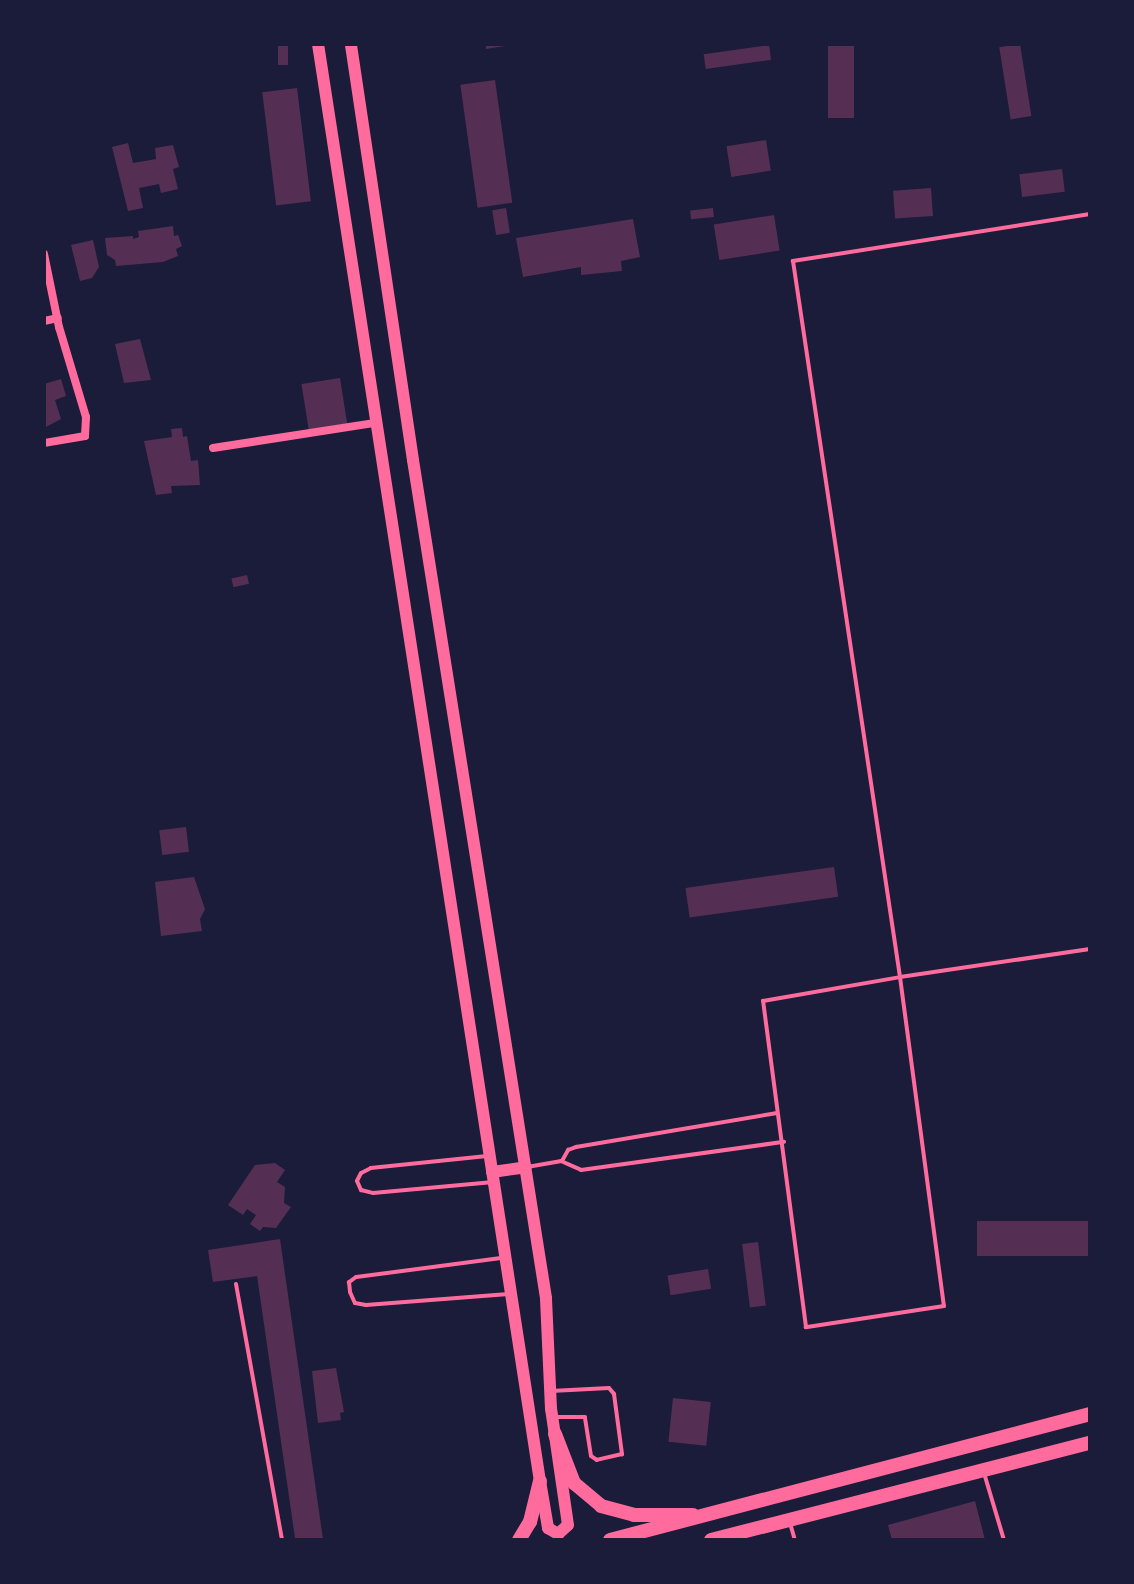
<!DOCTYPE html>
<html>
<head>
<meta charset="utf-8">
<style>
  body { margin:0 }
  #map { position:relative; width:1134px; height:1584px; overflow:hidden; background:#1b1b3a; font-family:"Playfair Display",serif }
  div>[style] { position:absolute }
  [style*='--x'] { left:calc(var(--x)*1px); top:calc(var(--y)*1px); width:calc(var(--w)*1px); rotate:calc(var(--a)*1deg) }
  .building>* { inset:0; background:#542f53; transform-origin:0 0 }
  .service>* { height:4px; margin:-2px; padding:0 2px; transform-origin:2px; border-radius:2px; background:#ff6b9d }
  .minor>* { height:8px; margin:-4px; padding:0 4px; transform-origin:4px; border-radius:4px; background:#ff6b9d }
  .secondary>* { height:12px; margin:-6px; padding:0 6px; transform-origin:6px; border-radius:6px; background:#ff6b9d }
  .primary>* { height:14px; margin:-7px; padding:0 7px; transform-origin:7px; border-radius:7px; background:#ff6b9d }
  span { translate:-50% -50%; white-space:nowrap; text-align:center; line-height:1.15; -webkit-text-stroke:7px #1b1b3a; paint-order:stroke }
  .frame { position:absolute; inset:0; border:46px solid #1b1b3a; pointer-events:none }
</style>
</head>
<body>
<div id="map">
  <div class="building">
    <div style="left:278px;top:44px;width:10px;height:21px"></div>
    <div style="clip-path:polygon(486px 44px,505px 44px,505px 46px,486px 49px)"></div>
    <div style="left:828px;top:44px;width:26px;height:74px"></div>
    <div style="left:1020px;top:44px;width:73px;height:21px;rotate:81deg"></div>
    <div style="left:769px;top:45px;width:15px;height:66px;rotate:82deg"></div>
    <div style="left:495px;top:80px;width:124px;height:35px;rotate:82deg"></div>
    <div style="left:297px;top:88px;width:114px;height:35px;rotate:83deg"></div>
    <div style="left:766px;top:140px;width:31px;height:40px;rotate:81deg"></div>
    <div style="clip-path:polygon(128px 143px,133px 163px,156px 159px,155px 148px,173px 145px,179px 167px,173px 169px,178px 189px,161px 193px,159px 184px,139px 188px,143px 208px,128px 211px,112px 147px)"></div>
    <div style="left:1062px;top:169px;width:23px;height:43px;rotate:83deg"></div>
    <div style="left:931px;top:188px;width:28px;height:38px;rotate:86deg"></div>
    <div style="left:506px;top:208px;width:25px;height:14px;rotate:81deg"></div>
    <div style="left:713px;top:208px;width:9px;height:23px;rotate:84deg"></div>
    <div style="left:774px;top:215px;width:36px;height:61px;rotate:81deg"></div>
    <div style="clip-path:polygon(633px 219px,640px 257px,621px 261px,622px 271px,581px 275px,581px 267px,523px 277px,516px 238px)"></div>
    <div style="clip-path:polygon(173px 226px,174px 236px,178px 235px,182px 246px,176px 249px,178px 256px,163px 262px,116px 266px,115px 260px,107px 255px,105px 238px,133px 236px,133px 239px,139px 237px,138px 231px)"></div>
    <div style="clip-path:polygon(93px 240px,99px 267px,92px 278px,80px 281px,71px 245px)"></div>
    <div style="clip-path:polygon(140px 339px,151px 380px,124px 383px,115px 344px)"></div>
    <div style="left:340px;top:378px;width:46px;height:39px;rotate:81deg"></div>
    <div style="clip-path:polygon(61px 379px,66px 396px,55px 400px,61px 419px,44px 428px,44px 384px)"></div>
    <div style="clip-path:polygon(182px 428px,183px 437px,187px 436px,191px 461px,198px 460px,200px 485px,171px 486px,172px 493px,156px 495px,144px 441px,172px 437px,171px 429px)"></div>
    <div style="left:247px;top:575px;width:9px;height:16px;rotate:77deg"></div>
    <div style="left:186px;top:827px;width:25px;height:27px;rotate:83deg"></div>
    <div style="left:834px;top:867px;width:30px;height:150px;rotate:82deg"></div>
    <div style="clip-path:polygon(194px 877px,205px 909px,200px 919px,202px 931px,161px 936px,155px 882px)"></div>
    <div style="clip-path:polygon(275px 1163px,285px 1170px,277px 1182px,285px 1187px,284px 1203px,291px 1207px,276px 1228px,263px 1227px,260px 1231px,250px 1224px,256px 1215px,247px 1209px,243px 1215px,228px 1205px,255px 1165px)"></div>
    <div style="left:1090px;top:1221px;width:35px;height:113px;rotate:90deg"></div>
    <div style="clip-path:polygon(280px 1239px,323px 1539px,295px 1538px,257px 1276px,213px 1282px,208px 1250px)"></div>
    <div style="left:758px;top:1242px;width:64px;height:16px;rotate:83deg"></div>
    <div style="left:708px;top:1269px;width:20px;height:41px;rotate:81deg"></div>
    <div style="clip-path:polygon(336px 1368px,344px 1412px,340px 1413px,341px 1420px,318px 1423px,312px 1371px)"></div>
    <div style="left:673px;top:1398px;width:38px;height:44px;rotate:6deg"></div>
    <div style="clip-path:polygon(975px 1501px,985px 1540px,892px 1540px,888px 1525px)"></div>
  </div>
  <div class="service">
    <div style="--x:1090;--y:214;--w:301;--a:171"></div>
    <div style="--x:793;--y:261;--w:724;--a:81.5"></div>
    <div style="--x:900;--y:977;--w:332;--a:82.4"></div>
    <div style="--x:944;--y:1306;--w:140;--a:171.3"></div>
    <div style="--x:806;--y:1327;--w:329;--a:-97.5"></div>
    <div style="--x:763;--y:1001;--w:139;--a:-9.9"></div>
    <div style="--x:900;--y:977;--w:192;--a:-8.4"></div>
    <div style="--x:487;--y:1156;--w:117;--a:174.1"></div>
    <div style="--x:371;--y:1168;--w:11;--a:153"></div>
    <div style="--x:361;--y:1173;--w:9;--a:117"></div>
    <div style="--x:357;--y:1181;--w:10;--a:66"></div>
    <div style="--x:361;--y:1190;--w:12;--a:14"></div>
    <div style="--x:373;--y:1193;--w:121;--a:-5.2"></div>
    <div style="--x:562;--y:1161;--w:13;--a:-61"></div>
    <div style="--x:568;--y:1150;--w:9;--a:-21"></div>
    <div style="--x:576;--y:1147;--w:204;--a:-9.6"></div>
    <div style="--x:527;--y:1167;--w:35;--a:-10"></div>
    <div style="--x:561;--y:1161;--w:22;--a:24"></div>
    <div style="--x:581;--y:1170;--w:205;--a:-7.9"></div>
    <div style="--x:501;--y:1258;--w:146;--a:172.5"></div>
    <div style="--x:356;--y:1277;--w:9;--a:144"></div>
    <div style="--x:349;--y:1282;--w:10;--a:84"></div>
    <div style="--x:350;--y:1292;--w:12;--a:66"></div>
    <div style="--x:355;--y:1303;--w:11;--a:10"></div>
    <div style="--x:366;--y:1305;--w:143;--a:-4.4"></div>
    <div style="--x:236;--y:1284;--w:260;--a:79.8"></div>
    <div style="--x:551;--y:1391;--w:58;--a:-3"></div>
    <div style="--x:609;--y:1388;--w:8;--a:50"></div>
    <div style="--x:614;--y:1394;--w:61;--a:82.4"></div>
    <div style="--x:622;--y:1454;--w:26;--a:167"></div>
    <div style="--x:597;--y:1460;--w:7;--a:-146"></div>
    <div style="--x:591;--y:1456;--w:39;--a:-99"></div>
    <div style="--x:585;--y:1417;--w:30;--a:180"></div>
    <div style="--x:984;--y:1473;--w:70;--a:73.4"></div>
    <div style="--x:790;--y:1523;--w:18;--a:74"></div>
  </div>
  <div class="minor">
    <div style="--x:44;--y:254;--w:75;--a:78.4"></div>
    <div style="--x:59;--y:327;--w:94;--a:73.3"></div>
    <div style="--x:86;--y:417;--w:19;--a:93"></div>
    <div style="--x:85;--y:436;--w:42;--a:170.3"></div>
    <div style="--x:44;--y:321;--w:14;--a:-12"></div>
    <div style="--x:213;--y:448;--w:164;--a:-8.8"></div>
  </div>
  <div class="secondary">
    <div style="--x:318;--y:44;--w:1454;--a:81.22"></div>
    <div style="--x:540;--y:1481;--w:48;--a:80.3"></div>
    <div style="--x:548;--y:1528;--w:12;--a:31"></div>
    <div style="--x:558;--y:1534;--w:13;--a:-42"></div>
    <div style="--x:568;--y:1525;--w:117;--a:-98.3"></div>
    <div style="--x:551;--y:1409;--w:111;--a:-92.6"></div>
    <div style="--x:546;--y:1298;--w:848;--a:-99.02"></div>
    <div style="--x:413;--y:460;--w:421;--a:-98.5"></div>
    <div style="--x:492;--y:1172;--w:34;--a:-8"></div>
  </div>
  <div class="primary">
    <div style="--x:555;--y:1434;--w:53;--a:68.8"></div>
    <div style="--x:574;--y:1483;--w:35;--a:40"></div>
    <div style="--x:601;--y:1506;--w:34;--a:15"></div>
    <div style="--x:634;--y:1515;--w:59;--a:0"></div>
    <div style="--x:519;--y:1540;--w:21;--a:-59"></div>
    <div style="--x:530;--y:1522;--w:42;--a:-76.3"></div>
    <div style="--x:610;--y:1540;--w:496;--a:-14.7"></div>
    <div style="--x:711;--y:1540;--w:391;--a:-14.4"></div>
  </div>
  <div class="frame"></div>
</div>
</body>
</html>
